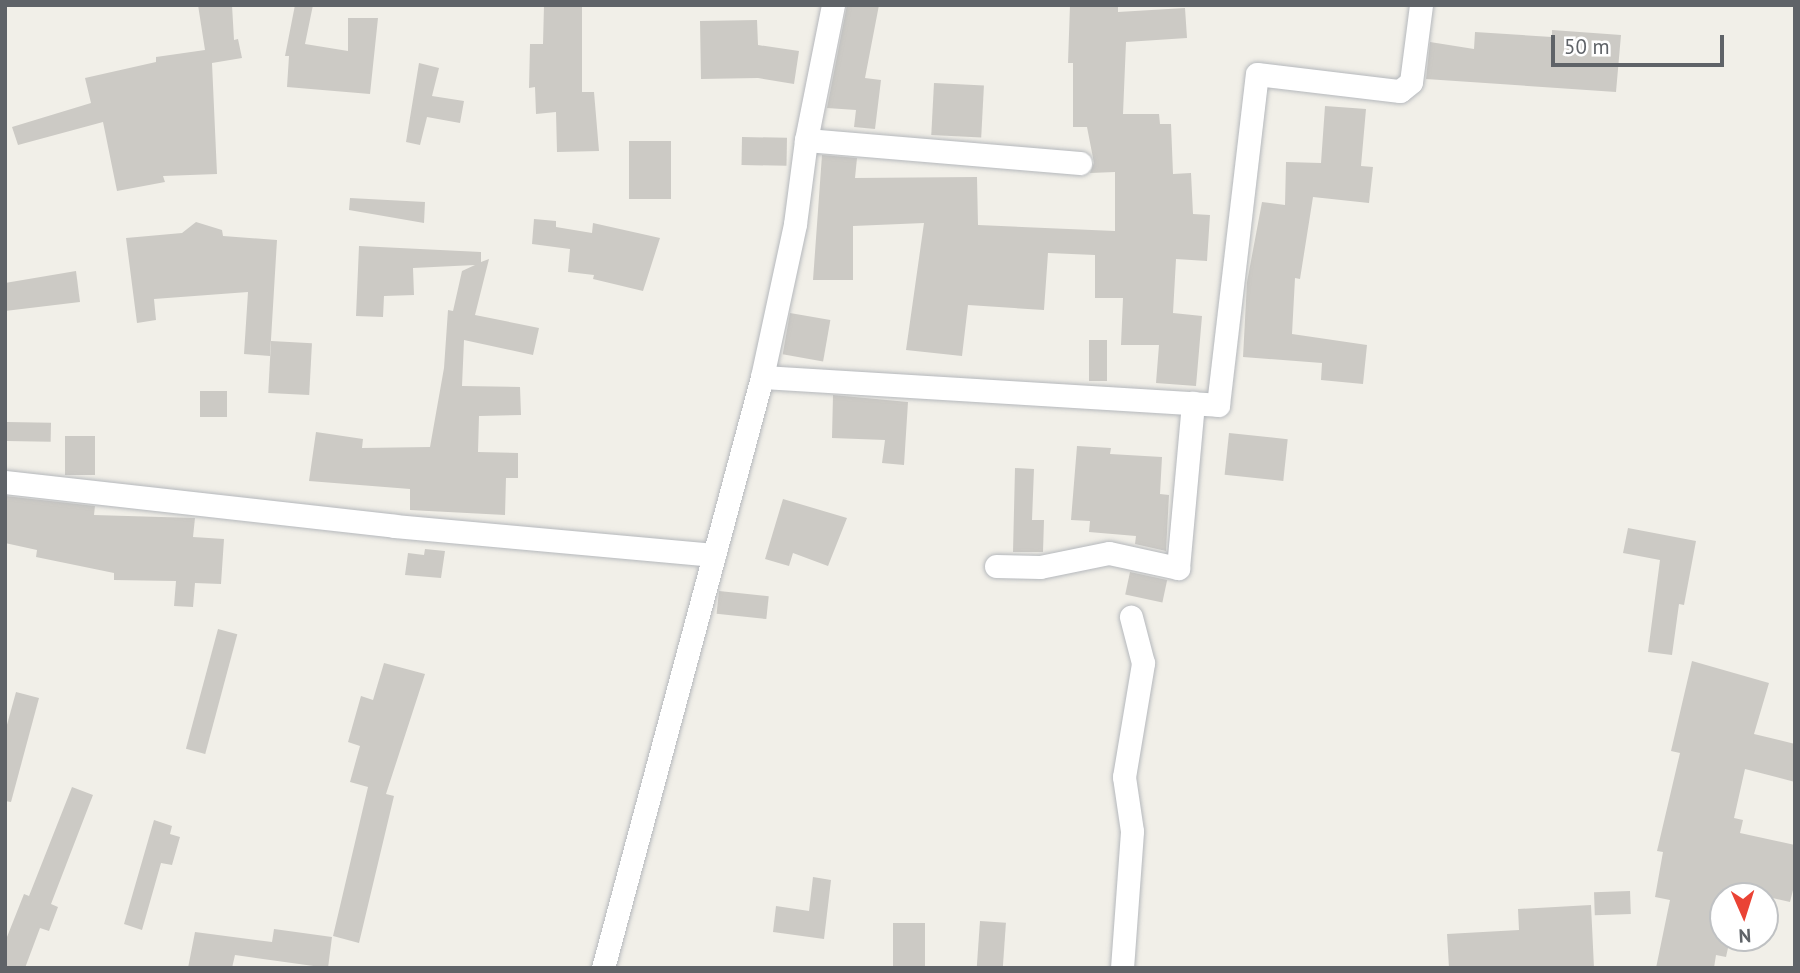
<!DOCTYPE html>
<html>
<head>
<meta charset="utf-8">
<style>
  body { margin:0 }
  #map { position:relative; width:1800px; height:973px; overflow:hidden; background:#f1efe8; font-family:"PT Sans",sans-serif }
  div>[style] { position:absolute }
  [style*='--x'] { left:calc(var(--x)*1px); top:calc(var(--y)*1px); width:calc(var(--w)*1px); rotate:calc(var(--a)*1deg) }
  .building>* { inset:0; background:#cccac5; transform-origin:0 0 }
  .roads { filter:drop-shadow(0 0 2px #b5b8bc) drop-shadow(0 0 2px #b5b8bc) }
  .street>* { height:23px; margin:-11.5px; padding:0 11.5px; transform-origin:11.5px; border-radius:11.5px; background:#fff }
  span { translate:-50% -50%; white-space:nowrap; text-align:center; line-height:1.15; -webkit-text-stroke:5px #fff; paint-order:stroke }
  .frame { position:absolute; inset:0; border:7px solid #5f6368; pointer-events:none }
  .north { position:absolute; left:1709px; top:882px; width:70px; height:70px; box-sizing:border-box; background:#fff; border:2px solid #bfc1c3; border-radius:50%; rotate:177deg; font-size:19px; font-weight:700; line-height:28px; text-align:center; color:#5f6368 }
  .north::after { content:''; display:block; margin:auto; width:24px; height:32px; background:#ea4335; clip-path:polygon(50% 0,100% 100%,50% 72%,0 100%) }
  .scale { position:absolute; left:1551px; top:35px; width:173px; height:32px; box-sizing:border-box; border:4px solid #5f6368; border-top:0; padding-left:9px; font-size:21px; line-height:24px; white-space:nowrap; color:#5f6368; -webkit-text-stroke:5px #fff; paint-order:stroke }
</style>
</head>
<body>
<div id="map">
  <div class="building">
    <div style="clip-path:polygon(198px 5px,232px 5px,234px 40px,238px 39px,242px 58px,212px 63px,217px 174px,163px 176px,165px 182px,117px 191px,103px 122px,18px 145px,12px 127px,91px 103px,85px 78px,156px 62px,156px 57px,205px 50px)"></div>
    <div style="clip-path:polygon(295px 5px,313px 5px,305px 44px,348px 51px,348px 18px,378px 18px,370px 94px,287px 87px,289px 56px,285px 56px)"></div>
    <div style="clip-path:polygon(544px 5px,582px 5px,582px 92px,594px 92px,599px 151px,557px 152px,556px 112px,536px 114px,535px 87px,529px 88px,530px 44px,543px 44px)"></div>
    <div style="clip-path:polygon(847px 5px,879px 5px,865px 78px,881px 80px,875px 129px,854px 127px,856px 110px,827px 108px)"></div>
    <div style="clip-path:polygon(1070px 5px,1118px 5px,1118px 12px,1185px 8px,1187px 38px,1126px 42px,1123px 114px,1159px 114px,1160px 124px,1171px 124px,1173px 174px,1191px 173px,1193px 214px,1210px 215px,1207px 261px,1176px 259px,1173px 313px,1202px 316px,1196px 386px,1156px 383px,1159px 345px,1121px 345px,1123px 298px,1095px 298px,1095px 255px,1048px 253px,1044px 310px,968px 305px,962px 356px,906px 350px,924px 223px,853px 226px,853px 280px,813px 280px,822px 155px,857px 158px,855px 178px,977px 177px,978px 225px,1115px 231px,1115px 172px,1090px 173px,1094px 163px,1087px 127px,1073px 127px,1073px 63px,1068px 63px)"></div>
    <div style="clip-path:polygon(757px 20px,758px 45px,799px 51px,794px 84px,758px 78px,701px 79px,700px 21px)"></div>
    <div style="clip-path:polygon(1552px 30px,1621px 35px,1616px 92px,1426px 79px,1430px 42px,1474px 49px,1475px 32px,1552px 37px)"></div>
    <div style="clip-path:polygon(419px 63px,439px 68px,432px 96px,464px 101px,460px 123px,427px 117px,420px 145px,406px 142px)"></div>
    <div style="left:934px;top:83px;width:50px;height:52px;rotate:3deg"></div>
    <div style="clip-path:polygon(1325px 106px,1366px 109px,1361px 166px,1373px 167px,1369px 203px,1313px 197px,1300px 279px,1295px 278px,1292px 334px,1367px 345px,1363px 384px,1321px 380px,1322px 363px,1243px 357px,1247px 282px,1262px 202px,1285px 205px,1286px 162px,1321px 163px)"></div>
    <div style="left:742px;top:137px;width:45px;height:28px;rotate:1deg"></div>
    <div style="left:629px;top:141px;width:42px;height:58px"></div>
    <div style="clip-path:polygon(350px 198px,425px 202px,424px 223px,349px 210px)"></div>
    <div style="clip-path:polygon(534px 219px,556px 221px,556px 227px,592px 233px,593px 223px,660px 238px,643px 291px,593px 279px,594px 275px,568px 272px,570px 249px,532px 244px)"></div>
    <div style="clip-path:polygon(196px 222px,222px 230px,223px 236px,277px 240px,270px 356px,244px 354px,248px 292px,154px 299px,156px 320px,137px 323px,126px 238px,182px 233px)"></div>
    <div style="clip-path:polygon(359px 246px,481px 252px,481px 262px,489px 259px,475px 315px,539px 328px,533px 355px,464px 340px,462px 386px,520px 387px,521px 415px,479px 416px,478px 452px,518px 453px,518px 478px,506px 478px,505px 515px,410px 510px,410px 489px,309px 481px,316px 432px,363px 439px,362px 448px,430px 447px,444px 368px,448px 310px,453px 311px,462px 271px,475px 265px,413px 268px,414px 295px,384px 296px,383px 317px,356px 316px)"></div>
    <div style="clip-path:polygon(76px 271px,80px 302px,5px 311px,5px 283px)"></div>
    <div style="left:790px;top:313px;width:41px;height:42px;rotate:10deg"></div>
    <div style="left:1089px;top:340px;width:18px;height:41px"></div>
    <div style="left:271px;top:341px;width:41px;height:52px;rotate:3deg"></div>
    <div style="left:200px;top:391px;width:27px;height:26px"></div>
    <div style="clip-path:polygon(833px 395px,908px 402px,904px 465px,882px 463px,885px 440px,832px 438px)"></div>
    <div style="left:7px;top:422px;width:44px;height:19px;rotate:1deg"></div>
    <div style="left:1229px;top:433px;width:59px;height:42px;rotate:6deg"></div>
    <div style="left:65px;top:436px;width:30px;height:39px"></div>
    <div style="clip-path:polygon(1077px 446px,1111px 448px,1110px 454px,1162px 457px,1160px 494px,1169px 495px,1166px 551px,1135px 544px,1136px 536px,1089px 532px,1090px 521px,1071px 520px)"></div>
    <div style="clip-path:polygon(1015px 468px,1034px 469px,1032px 520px,1044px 520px,1043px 552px,1013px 552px)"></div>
    <div style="clip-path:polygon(5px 496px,95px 506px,94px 515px,195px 518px,193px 537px,224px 539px,221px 584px,195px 583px,193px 607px,174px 606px,176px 581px,114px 580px,114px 573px,36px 557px,37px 550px,5px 543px)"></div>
    <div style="clip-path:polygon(783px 499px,847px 518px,828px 566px,793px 553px,789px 566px,765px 559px)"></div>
    <div style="clip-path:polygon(1628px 528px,1696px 541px,1684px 605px,1679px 604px,1672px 655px,1648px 652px,1660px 560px,1623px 553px)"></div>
    <div style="clip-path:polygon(425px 549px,445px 551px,441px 578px,405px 575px,408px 553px,424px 555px)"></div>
    <div style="left:1130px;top:572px;width:38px;height:23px;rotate:12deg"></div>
    <div style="left:719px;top:591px;width:50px;height:23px;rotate:6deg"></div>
    <div style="left:218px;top:629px;width:20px;height:124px;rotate:15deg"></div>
    <div style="clip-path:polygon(1692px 661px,1769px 683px,1754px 734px,1795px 744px,1795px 782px,1745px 769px,1734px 818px,1743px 820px,1740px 833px,1795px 845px,1795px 882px,1790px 902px,1734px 889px,1733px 896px,1723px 896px,1723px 938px,1730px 939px,1726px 957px,1716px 955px,1714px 968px,1656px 968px,1670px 900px,1655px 897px,1663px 852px,1657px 851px,1680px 753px,1671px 751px)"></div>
    <div style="clip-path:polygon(384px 663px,425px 674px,386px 794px,394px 796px,359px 943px,333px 936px,368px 787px,350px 782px,360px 746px,348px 742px,361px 696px,373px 700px)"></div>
    <div style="clip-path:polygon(16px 692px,39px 698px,11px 802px,5px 801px,5px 732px)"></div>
    <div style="clip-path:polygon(72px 787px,93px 795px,51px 904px,58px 907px,49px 931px,40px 928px,25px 968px,5px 968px,5px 942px,24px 894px,29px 896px)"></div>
    <div style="clip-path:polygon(154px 820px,172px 826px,170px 834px,180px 837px,172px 865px,161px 863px,142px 930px,124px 924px)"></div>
    <div style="clip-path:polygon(813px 877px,831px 880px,824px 939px,773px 932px,776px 906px,809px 911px)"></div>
    <div style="left:1630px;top:891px;width:23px;height:36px;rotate:88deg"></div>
    <div style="clip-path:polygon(1591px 905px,1594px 968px,1449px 968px,1447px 934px,1519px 930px,1518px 909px)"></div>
    <div style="left:980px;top:921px;width:26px;height:47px;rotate:4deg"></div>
    <div style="left:893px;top:923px;width:32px;height:45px"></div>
    <div style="clip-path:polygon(274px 929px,332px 937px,328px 968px,235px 955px,232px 968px,188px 968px,195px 932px,272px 942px)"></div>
  </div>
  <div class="roads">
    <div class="street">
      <div style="--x:806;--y:140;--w:275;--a:4.8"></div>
      <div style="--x:762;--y:377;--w:457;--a:3.5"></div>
      <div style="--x:1218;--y:405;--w:333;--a:-83.3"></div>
      <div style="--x:1257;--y:74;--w:144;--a:6.8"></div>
      <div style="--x:1400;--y:91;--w:14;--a:-39"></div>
      <div style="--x:1411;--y:82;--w:78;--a:-82.6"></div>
      <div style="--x:5;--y:482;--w:392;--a:6.4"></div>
      <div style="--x:395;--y:526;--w:320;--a:5.2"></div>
      <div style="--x:996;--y:566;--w:44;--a:1.3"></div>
      <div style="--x:1040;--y:567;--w:70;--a:-11.5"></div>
      <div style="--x:1109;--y:553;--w:71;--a:12.3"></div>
      <div style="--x:1178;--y:568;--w:166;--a:-84.8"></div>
      <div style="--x:603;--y:968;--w:612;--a:-74.94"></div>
      <div style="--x:762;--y:377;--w:157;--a:-77.8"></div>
      <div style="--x:795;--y:224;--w:85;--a:-82.5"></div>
      <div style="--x:806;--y:140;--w:138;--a:-78.7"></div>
      <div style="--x:1122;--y:968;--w:137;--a:-85.8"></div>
      <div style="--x:1132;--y:831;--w:55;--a:-98.4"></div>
      <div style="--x:1124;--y:777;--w:116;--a:-80.5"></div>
      <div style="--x:1143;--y:663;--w:48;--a:-104.6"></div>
    </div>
  </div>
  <div class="frame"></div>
  <div class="north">N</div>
  <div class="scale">50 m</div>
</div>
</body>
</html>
